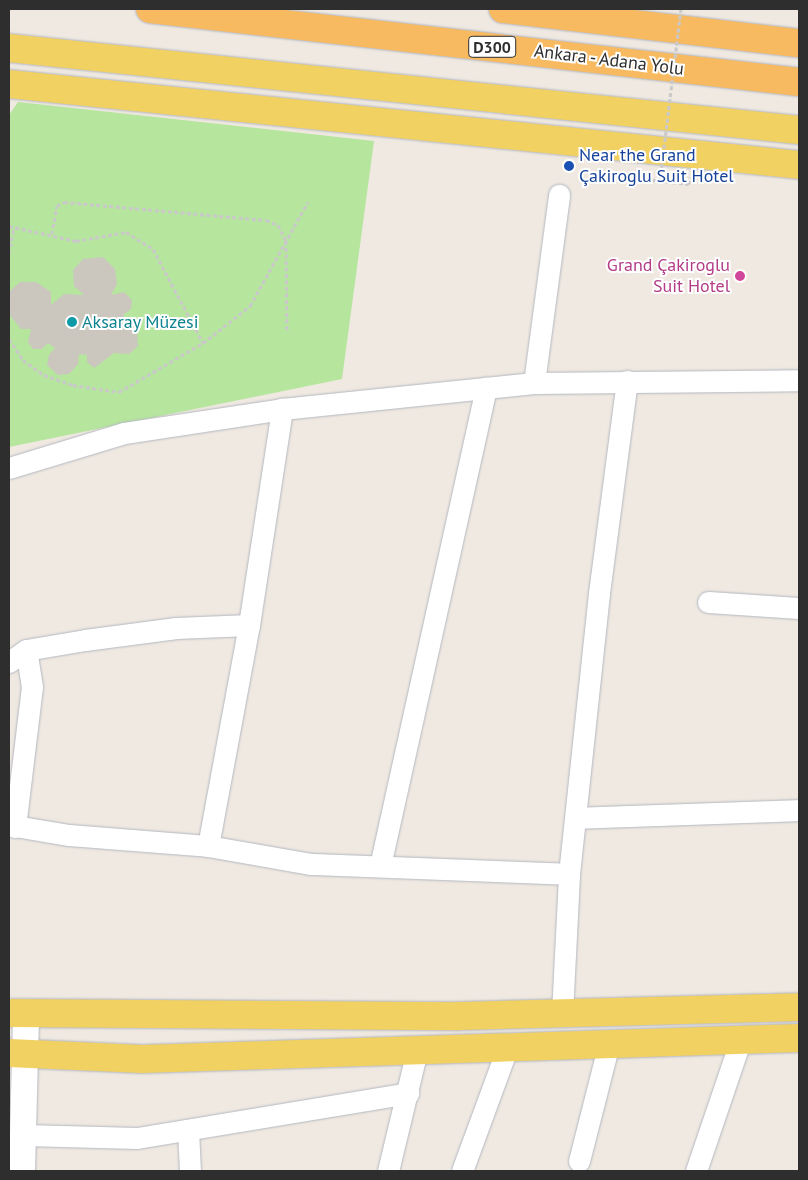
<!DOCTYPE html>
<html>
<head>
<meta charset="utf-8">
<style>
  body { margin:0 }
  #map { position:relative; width:808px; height:1180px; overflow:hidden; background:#efe9e1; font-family:"PT Sans",sans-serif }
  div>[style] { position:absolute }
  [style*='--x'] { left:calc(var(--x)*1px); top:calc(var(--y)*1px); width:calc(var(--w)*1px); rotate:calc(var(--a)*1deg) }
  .green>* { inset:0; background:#b6e59e }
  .building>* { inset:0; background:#cbc7bf }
  .path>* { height:3px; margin-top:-1.5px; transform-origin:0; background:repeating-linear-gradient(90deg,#c9c9c9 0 4px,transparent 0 6.5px) }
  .roads { filter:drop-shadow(0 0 1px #b4b7c1) drop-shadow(0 0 1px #b4b7c1) }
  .minor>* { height:21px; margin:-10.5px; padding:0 10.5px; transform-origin:10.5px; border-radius:10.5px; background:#fff }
  .tertiary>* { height:26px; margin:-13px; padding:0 13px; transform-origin:13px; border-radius:13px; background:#fff }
  .primary>* { height:28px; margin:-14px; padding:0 14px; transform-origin:14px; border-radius:14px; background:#f2d163 }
  .trunk>* { height:28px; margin:-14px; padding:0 14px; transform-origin:14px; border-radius:14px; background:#f8ba60 }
  .path-bridge>* { height:3px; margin-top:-1.5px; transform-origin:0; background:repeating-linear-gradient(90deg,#c9c9c9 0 4px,transparent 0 6.5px) }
  .dots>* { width:14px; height:14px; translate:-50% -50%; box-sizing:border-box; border:2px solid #fff; border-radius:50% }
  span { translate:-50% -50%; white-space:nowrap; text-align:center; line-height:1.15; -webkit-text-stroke:4px #fff; paint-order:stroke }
  .shield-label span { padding:1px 4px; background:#fff; border:1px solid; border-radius:4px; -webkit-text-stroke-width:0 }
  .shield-label { font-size:16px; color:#2e2e2e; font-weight:700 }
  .street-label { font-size:18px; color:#2e2e2e }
  .transit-label { font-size:18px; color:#164399 }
  .left { translate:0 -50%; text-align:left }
  .hotel-label { font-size:18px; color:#b23c85 }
  .right { translate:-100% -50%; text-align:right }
  .culture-label { font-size:18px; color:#0d838f }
  .frame { position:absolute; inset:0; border:10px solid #2e2e2e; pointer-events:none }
</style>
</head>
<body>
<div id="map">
  <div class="green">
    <div style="clip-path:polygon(18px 102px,374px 141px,342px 379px,9px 447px,9px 115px)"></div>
  </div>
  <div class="building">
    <div style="clip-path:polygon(103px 257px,115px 269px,117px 284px,111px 295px,124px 292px,132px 300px,131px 309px,123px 315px,137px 331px,138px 346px,129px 354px,114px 353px,94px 368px,87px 362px,87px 355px,79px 354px,78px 364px,69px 374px,58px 375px,47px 365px,49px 355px,55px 348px,48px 343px,42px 349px,33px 349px,28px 342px,31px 329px,21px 329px,9px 314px,9px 292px,20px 282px,36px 282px,51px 292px,51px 305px,64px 294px,84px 295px,74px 286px,73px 270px,83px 259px)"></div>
  </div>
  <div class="path">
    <div style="--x:627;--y:177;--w:62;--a:6.4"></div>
    <div style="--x:689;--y:184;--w:7;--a:-90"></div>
    <div style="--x:9;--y:226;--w:69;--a:12.6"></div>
    <div style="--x:76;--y:241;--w:51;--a:-10.2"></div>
    <div style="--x:126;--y:232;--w:32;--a:32"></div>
    <div style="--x:153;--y:249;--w:106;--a:62"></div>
    <div style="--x:52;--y:234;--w:28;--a:-80"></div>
    <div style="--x:57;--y:206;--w:8;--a:-30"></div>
    <div style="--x:64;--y:202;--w:203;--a:5.1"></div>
    <div style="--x:266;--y:220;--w:13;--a:23"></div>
    <div style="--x:278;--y:225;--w:18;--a:63"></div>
    <div style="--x:286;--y:241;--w:91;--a:89.4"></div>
    <div style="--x:9;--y:253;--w:26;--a:-79"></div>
    <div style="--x:9;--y:339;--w:25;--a:56"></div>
    <div style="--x:23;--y:360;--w:26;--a:36"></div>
    <div style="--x:44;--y:375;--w:31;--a:19"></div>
    <div style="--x:73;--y:385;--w:47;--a:8.7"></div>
    <div style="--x:119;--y:392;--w:97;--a:-30.3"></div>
    <div style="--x:203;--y:343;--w:60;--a:-38.2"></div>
    <div style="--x:250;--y:306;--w:119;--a:-60.9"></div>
  </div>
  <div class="roads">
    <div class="minor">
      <div style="--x:534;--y:383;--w:190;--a:-82.4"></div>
      <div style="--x:9;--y:468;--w:120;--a:-16.9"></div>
      <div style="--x:124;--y:433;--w:160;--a:-8.6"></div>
      <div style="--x:282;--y:409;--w:253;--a:-5.9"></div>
      <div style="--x:534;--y:383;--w:265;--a:-0.6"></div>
      <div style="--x:708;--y:602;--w:91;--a:3.8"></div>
      <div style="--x:9;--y:662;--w:21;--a:-35"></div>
      <div style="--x:26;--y:650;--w:60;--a:-9.6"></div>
      <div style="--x:85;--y:640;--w:92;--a:-7.5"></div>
      <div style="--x:176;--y:628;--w:73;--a:-2.4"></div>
      <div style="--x:575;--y:818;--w:224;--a:-2"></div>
      <div style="--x:9;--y:825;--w:61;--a:9.5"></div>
      <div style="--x:69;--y:835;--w:139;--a:4.5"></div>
      <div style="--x:208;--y:846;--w:105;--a:9.9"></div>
      <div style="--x:311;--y:864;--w:258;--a:2.2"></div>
      <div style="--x:15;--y:827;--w:141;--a:-83.1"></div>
      <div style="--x:32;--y:687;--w:37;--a:-99"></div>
      <div style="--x:208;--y:846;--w:225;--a:-79.5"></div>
      <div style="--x:249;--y:625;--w:219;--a:-81.3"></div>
      <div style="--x:380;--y:866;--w:490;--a:-77.5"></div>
      <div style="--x:562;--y:1014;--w:140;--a:-87.1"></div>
      <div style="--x:569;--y:874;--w:283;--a:-83.9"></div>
      <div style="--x:599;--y:593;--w:214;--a:-82.5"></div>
      <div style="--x:188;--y:1130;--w:41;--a:87.2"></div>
      <div style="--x:24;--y:1135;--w:113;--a:1.5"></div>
      <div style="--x:137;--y:1138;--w:275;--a:-9.4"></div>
      <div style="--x:579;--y:1161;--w:122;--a:-75.7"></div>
      <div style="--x:388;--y:1171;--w:124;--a:-76.5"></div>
      <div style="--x:462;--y:1171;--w:133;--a:-69.8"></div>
      <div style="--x:696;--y:1171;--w:139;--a:-71.2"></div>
    </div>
    <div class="tertiary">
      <div style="--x:22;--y:1171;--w:156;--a:-88.5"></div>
    </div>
    <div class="primary">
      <div style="--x:9;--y:48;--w:794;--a:5.93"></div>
      <div style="--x:9;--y:84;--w:794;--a:5.85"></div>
      <div style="--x:9;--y:1013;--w:451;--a:0.4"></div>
      <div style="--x:460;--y:1016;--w:339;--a:-1.5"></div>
      <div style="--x:9;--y:1053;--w:133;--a:2.6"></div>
      <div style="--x:142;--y:1059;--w:657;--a:-1.83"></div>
    </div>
    <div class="trunk">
      <div style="--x:150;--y:9;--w:653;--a:6.42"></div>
      <div style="--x:503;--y:9;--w:298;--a:6.6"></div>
    </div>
  </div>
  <div class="path-bridge">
    <div style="--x:660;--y:180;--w:172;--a:-83"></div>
  </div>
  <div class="dots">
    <div style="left:569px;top:166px;background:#1a4fb4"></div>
    <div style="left:740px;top:276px;background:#d1479c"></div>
    <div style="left:72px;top:322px;background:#0f9aa8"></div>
  </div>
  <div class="shield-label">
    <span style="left:492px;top:47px">D300</span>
  </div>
  <div class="street-label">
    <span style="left:609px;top:60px;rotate:7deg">Ankara - Adana Yolu</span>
  </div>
  <div class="transit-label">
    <span class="left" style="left:579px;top:166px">Near the Grand<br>Çakiroglu Suit Hotel</span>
  </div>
  <div class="hotel-label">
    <span class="right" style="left:730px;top:276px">Grand Çakiroglu<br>Suit Hotel</span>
  </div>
  <div class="culture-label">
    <span class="left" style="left:82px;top:322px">Aksaray Müzesi</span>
  </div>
  <div class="frame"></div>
</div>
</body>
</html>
